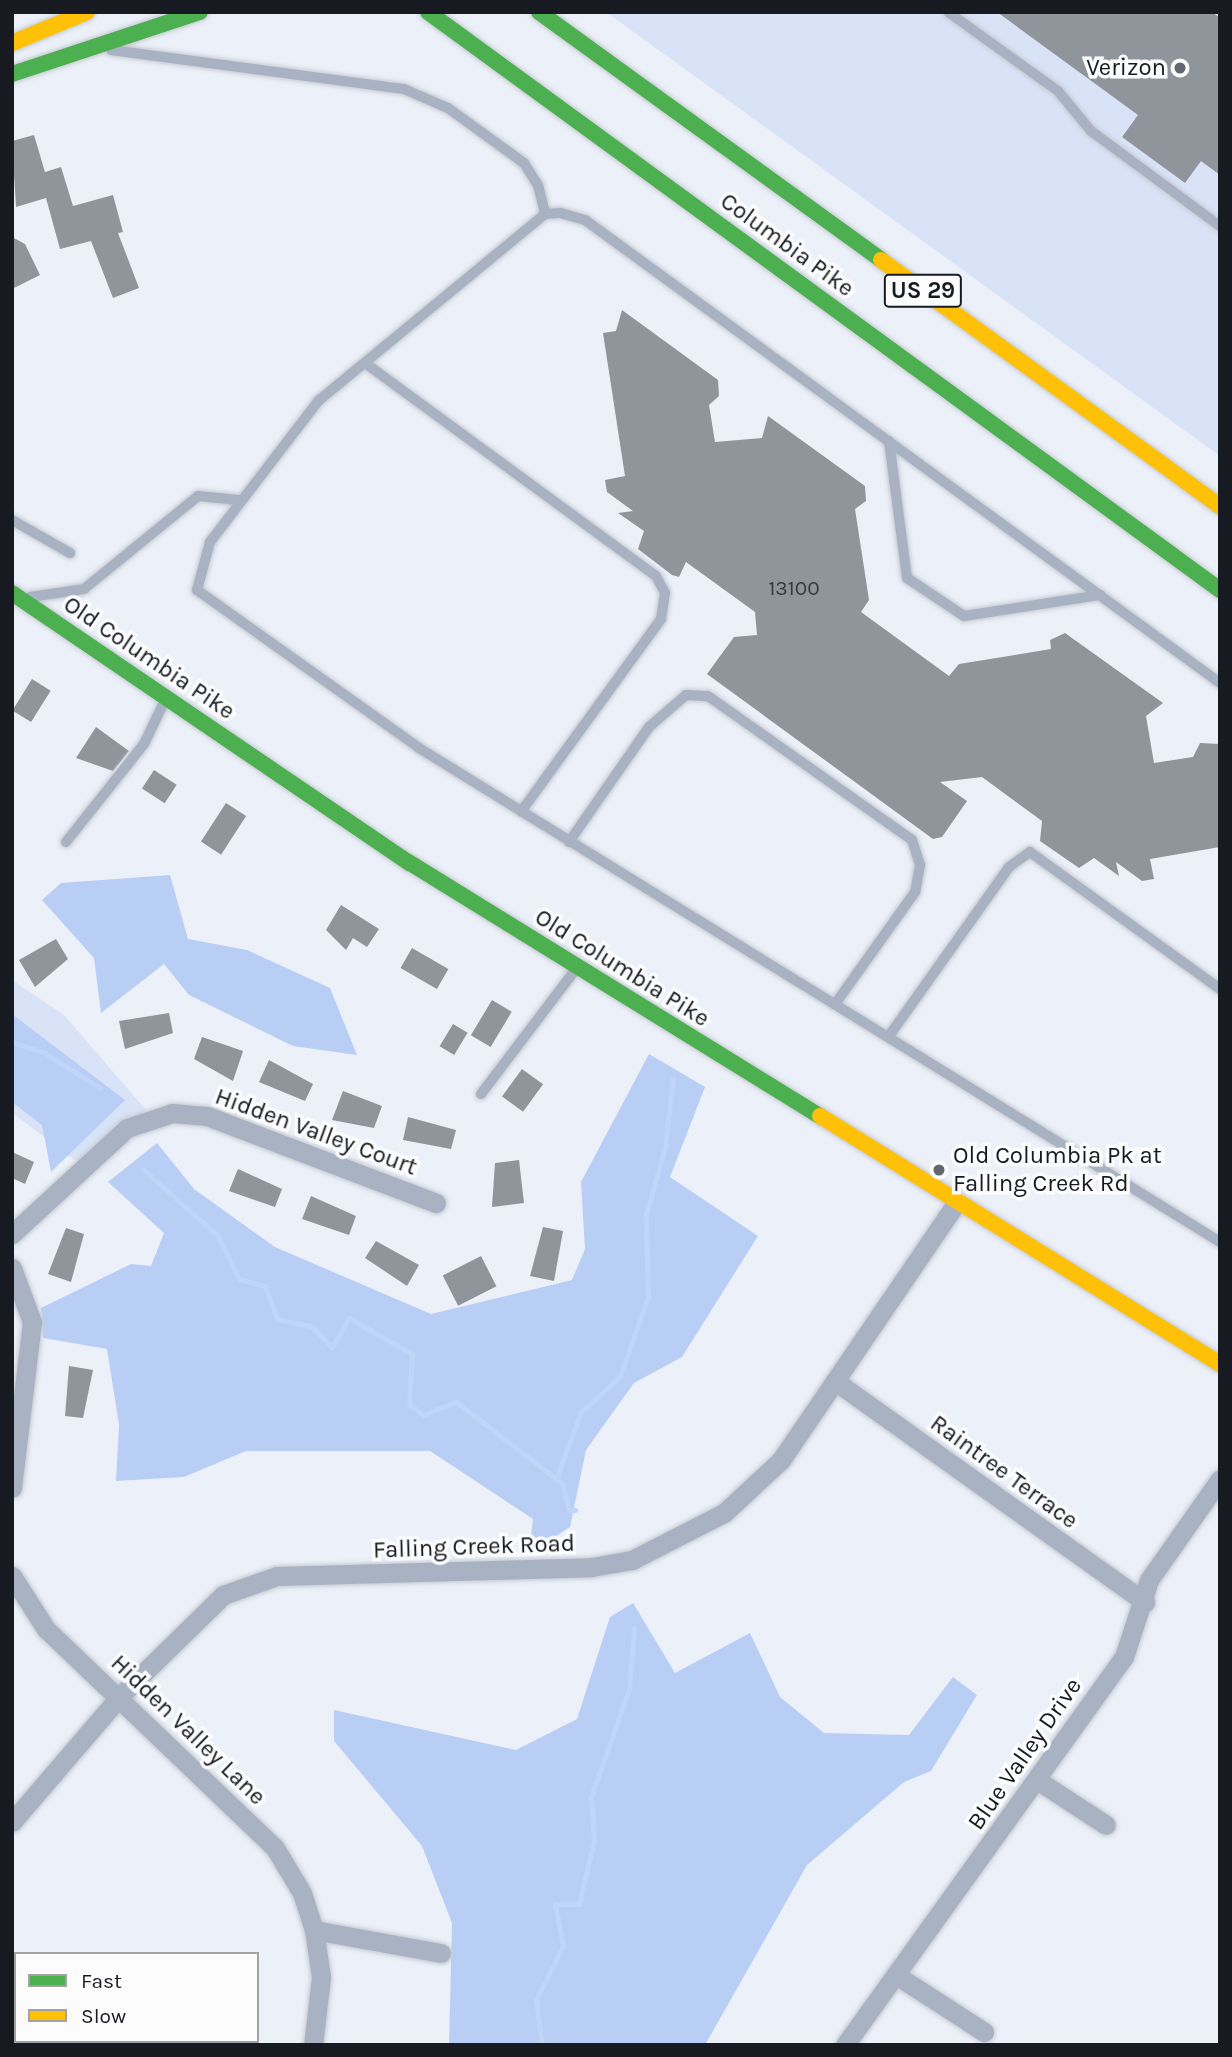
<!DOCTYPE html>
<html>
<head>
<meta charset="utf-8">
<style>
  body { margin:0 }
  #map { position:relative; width:1232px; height:2057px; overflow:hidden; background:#ecf0f9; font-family:Karla,sans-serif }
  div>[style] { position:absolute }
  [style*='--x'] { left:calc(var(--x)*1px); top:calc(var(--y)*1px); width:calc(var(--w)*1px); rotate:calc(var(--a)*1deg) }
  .green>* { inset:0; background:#d9e3f7 }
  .forest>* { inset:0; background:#b9cef5 }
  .stream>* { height:5px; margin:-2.5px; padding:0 2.5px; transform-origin:2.5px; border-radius:2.5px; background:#c1d5f9 }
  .building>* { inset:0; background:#90949b; transform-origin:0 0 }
  .roads { filter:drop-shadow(0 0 2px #c6cad1) drop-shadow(0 0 2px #c6cad1) }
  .lane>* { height:10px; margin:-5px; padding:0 5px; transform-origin:5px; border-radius:5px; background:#a9b2c3 }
  .street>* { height:19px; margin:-9.5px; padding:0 9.5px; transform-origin:9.5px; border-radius:9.5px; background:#a9b2c3 }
  .fast>* { height:16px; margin:-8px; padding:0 8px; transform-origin:8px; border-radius:8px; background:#4caf50 }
  .slow>* { height:16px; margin:-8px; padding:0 8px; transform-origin:8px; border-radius:8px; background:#ffc107 }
  .dots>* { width:19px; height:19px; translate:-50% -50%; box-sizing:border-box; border:4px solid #fcfcfc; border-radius:50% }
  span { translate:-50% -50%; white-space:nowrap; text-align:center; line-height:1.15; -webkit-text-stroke:7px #fcfcfc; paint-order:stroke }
  .number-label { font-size:21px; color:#353940 }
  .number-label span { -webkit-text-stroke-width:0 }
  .shield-label span { padding:2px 5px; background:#fcfcfc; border:2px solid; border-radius:5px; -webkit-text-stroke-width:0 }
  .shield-label { font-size:23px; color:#171b21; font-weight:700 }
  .poi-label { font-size:24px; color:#171b21 }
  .right { translate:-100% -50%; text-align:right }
  .left { translate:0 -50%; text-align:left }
  .street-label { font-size:24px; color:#171b21 }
  .frame { position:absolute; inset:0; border:14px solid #171b21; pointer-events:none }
  .legend { position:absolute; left:14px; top:1952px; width:245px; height:91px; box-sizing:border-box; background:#fcfcfc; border:2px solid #a0a2a4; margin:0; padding:9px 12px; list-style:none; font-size:21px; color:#171b21 }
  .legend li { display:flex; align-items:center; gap:14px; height:35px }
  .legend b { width:35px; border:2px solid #a0a2a4 }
</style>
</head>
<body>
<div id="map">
  <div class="green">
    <div style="clip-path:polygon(606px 12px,1220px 12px,1220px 456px)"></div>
    <div style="clip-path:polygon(12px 980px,64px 1015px,146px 1110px,79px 1163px,12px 1113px)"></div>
  </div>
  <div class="forest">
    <div style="clip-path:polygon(170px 875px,188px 939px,247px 950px,330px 988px,357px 1055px,293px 1046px,189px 995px,164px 964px,101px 1013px,94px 958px,42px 900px,61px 883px)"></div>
    <div style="clip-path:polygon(12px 1014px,125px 1100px,51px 1172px,42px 1125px,12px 1102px)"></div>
    <div style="clip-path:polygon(649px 1054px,705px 1087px,670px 1177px,758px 1236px,682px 1357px,634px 1383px,586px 1450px,570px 1527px,529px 1554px,533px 1519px,430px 1451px,246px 1451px,184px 1477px,116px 1481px,119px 1425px,107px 1349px,43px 1338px,41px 1308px,131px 1264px,151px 1266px,164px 1233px,108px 1182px,157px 1143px,194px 1189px,275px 1247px,431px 1314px,572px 1280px,585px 1249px,581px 1182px)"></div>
    <div style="clip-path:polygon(633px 1603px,675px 1673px,750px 1633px,780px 1697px,824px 1733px,909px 1735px,953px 1677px,977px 1695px,931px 1771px,904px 1782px,807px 1865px,705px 2045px,449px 2045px,452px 1923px,422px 1846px,334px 1741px,334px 1710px,516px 1750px,577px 1719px,610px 1617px)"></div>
  </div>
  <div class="stream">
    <div style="--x:12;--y:1042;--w:35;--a:18"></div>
    <div style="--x:45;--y:1053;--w:65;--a:32.5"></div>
    <div style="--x:144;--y:1170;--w:99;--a:41.7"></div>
    <div style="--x:218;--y:1236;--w:48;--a:64"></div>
    <div style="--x:239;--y:1279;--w:27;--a:15"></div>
    <div style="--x:265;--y:1286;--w:35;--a:70"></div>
    <div style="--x:277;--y:1319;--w:35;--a:12"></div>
    <div style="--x:311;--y:1326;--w:30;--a:45"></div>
    <div style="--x:332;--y:1347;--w:34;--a:-60"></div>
    <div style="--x:349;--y:1318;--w:73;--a:29.7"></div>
    <div style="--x:412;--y:1354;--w:50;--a:93.4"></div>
    <div style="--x:409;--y:1404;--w:18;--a:38"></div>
    <div style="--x:423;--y:1415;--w:35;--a:-22"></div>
    <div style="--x:456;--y:1402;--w:133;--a:37.4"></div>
    <div style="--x:562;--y:1483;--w:28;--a:75"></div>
    <div style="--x:569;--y:1510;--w:6;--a:0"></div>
    <div style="--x:556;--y:1479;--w:72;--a:-69.5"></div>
    <div style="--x:581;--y:1412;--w:53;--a:-42.7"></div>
    <div style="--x:620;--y:1376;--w:84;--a:-70.5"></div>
    <div style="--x:648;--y:1297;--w:82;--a:-91.4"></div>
    <div style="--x:646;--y:1215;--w:71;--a:-74.4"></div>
    <div style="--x:665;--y:1147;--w:69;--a:-83.4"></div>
    <div style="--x:542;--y:2045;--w:45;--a:-97.6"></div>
    <div style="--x:536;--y:2000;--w:60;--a:-63.4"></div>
    <div style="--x:563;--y:1946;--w:43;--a:-100.8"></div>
    <div style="--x:555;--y:1904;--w:24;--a:0"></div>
    <div style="--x:579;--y:1904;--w:66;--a:-76.8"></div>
    <div style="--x:594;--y:1840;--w:43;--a:-94"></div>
    <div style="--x:591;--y:1797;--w:114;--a:-70.6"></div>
    <div style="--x:629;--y:1689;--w:61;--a:-85.3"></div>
  </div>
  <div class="building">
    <div style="clip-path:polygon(997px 12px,1212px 12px,1220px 18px,1220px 175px,1201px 161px,1185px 183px,1122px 137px,1138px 115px)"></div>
    <div style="clip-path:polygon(34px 135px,45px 172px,61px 167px,73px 206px,113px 195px,123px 232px,118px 233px,139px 288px,113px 298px,91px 241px,60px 249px,46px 198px,16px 207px,12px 141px)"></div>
    <div style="clip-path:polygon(12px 237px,25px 244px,40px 275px,12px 289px)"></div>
    <div style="clip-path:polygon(622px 310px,718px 380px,719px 396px,709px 405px,715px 442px,762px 438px,768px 416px,865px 486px,866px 501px,855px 509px,869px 600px,861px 612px,949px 676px,959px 664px,1051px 649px,1050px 640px,1065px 633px,1163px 703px,1146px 716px,1154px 763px,1193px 757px,1200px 743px,1220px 744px,1220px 847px,1150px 859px,1154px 879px,1142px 881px,1116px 862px,1119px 876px,1094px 858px,1079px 868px,1040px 841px,1042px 821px,982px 777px,940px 782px,967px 801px,942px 837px,933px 839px,707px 674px,734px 637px,757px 635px,755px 612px,686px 562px,679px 577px,672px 575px,638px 549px,644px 531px,618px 513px,633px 511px,607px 492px,605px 480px,625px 476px,603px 333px,616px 331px)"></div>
    <div style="left:32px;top:679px;width:22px;height:37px;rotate:32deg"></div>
    <div style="clip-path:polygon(96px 727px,129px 751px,113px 771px,76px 758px)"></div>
    <div style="left:154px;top:770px;width:27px;height:22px;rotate:33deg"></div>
    <div style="left:226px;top:803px;width:24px;height:46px;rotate:33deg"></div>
    <div style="clip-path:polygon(341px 905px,379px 929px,367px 947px,353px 938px,346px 950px,326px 930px)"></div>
    <div style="clip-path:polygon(56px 939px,68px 959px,35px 987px,19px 960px)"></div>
    <div style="left:412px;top:948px;width:42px;height:23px;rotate:30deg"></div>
    <div style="left:492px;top:1000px;width:23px;height:41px;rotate:31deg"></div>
    <div style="clip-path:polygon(169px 1013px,173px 1033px,125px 1049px,119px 1021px)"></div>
    <div style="left:453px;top:1024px;width:17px;height:26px;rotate:31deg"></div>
    <div style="clip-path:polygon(202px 1037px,243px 1051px,233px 1081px,194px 1059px)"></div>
    <div style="clip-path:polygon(269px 1060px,313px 1084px,305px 1101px,259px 1082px)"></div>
    <div style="left:522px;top:1069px;width:26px;height:34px;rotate:36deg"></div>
    <div style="clip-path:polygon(343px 1091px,382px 1106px,374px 1128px,332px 1120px)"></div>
    <div style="clip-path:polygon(408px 1117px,456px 1130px,451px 1149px,403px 1140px)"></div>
    <div style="clip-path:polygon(12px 1152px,34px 1162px,25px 1184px,12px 1178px)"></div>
    <div style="clip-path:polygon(519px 1160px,524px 1203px,492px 1207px,495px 1163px)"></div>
    <div style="clip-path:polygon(238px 1169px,282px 1189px,275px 1207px,229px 1191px)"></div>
    <div style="clip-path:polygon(311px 1196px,356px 1216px,349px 1235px,302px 1219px)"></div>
    <div style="clip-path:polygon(543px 1227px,563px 1231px,554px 1281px,530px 1276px)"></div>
    <div style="clip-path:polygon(66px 1228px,84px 1234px,71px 1282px,48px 1274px)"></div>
    <div style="clip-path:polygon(376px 1241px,419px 1265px,407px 1286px,365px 1258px)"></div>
    <div style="left:481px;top:1256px;width:34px;height:43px;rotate:63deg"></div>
    <div style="clip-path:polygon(69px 1366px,93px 1370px,83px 1418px,65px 1416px)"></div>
  </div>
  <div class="roads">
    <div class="lane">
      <div style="--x:948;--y:12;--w:135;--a:35.7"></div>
      <div style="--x:1058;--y:91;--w:52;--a:50.5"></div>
      <div style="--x:1091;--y:131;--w:160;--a:36.4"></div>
      <div style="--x:111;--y:50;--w:296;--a:7.6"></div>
      <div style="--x:404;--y:89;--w:48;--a:23.4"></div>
      <div style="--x:448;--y:108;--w:94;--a:35.9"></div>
      <div style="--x:524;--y:163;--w:26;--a:58"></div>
      <div style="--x:538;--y:185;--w:30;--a:76"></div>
      <div style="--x:365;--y:363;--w:361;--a:36.2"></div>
      <div style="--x:656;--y:576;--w:19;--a:62"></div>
      <div style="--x:665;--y:593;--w:26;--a:99"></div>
      <div style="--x:661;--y:619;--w:238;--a:126"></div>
      <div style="--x:889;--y:441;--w:138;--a:82.5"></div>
      <div style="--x:907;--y:578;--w:69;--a:33.7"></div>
      <div style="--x:964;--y:616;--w:138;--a:-8.8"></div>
      <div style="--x:12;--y:520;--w:67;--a:29.6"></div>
      <div style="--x:30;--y:597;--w:55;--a:-8.4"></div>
      <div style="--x:84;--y:589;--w:147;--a:-39.2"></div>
      <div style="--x:198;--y:496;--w:41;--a:5.6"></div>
      <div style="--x:1220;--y:683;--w:786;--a:-143.9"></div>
      <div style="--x:585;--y:220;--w:26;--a:-164"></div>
      <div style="--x:560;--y:213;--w:15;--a:176"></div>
      <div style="--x:545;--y:214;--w:293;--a:140.5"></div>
      <div style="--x:319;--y:400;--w:179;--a:127.5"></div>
      <div style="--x:210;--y:542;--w:50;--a:105.2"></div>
      <div style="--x:197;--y:590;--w:272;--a:35.4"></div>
      <div style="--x:419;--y:748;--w:941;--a:31.66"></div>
      <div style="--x:66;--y:842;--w:125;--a:-51.5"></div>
      <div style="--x:144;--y:744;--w:51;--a:-64.4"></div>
      <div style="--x:569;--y:842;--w:140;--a:-55.2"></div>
      <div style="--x:649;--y:727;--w:49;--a:-40.9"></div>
      <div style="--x:686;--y:695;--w:22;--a:3"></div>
      <div style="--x:708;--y:696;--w:250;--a:35.2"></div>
      <div style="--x:912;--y:840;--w:26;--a:72"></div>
      <div style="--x:920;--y:865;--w:27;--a:100"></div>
      <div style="--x:915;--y:892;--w:138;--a:125.5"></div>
      <div style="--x:889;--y:1036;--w:207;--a:-54.6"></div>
      <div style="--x:1009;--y:867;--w:26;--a:-36"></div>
      <div style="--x:1030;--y:852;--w:234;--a:35.8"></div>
      <div style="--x:481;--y:1094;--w:157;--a:-52.8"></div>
    </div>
    <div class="street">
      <div style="--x:12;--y:1234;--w:156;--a:-42.7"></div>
      <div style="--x:127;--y:1128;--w:47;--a:-18.4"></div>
      <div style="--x:172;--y:1113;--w:35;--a:5"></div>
      <div style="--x:207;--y:1116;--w:245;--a:20.8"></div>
      <div style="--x:12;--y:1268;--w:58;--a:69.7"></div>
      <div style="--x:32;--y:1322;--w:167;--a:96.9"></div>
      <div style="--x:835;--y:1381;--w:381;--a:35.5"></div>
      <div style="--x:12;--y:1576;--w:63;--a:57.3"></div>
      <div style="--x:46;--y:1629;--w:317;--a:43.7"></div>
      <div style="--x:275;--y:1848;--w:52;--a:59"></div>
      <div style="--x:302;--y:1893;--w:39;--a:72"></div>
      <div style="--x:314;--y:1930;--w:48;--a:81.5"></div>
      <div style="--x:321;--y:1977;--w:68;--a:96.7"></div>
      <div style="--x:1037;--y:1780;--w:82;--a:33.1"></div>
      <div style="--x:12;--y:1822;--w:165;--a:-49.4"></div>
      <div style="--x:119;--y:1697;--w:146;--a:-44.4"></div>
      <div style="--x:223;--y:1595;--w:57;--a:-19.4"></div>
      <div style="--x:277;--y:1576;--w:315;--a:-1.6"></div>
      <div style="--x:592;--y:1567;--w:41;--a:-9.9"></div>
      <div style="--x:632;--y:1560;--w:103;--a:-27.1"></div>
      <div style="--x:724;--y:1513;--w:78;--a:-42.9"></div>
      <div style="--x:781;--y:1460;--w:311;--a:-55.7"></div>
      <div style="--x:314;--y:1930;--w:129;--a:10.3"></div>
      <div style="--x:896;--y:1975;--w:105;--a:32.9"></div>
      <div style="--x:845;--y:2045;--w:478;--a:-54.3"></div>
      <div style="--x:1124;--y:1657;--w:81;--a:-72"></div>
      <div style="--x:1149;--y:1580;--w:123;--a:-54.9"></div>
    </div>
    <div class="fast">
      <div style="--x:428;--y:12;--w:980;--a:36.12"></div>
      <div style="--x:539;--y:12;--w:422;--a:35.9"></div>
      <div style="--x:12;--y:74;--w:198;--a:-18.3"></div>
      <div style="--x:12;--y:593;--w:481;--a:34.2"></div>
      <div style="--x:410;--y:863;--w:482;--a:31.7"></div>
    </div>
    <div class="slow">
      <div style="--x:12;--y:43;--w:81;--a:-22.5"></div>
      <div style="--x:881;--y:260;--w:419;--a:36"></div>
      <div style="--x:820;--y:1116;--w:471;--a:31.8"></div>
    </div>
  </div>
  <div class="dots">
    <div style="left:1180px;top:68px;background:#62666d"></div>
    <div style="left:939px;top:1170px;background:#62666d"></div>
  </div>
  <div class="number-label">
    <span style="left:794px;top:588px">13100</span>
  </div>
  <div class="shield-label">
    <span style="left:923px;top:291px">US 29</span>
  </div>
  <div class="poi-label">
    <span class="right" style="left:1166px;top:68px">Verizon</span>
    <span class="left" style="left:953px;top:1170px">Old Columbia Pk at<br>Falling Creek Rd</span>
  </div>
  <div class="street-label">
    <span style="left:787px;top:245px;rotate:36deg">Columbia Pike</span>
    <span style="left:149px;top:658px;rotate:34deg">Old Columbia Pike</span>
    <span style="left:622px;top:968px;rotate:32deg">Old Columbia Pike</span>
    <span style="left:316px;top:1132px;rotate:20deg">Hidden Valley Court</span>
    <span style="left:1004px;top:1472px;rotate:36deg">Raintree Terrace</span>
    <span style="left:474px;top:1547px;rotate:-2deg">Falling Creek Road</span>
    <span style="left:188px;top:1730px;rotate:44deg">Hidden Valley Lane</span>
    <span style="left:1025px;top:1754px;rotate:-55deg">Blue Valley Drive</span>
  </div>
  <div class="frame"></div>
  <ul class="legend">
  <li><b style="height:9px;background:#4caf50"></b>Fast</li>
  <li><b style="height:9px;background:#ffc107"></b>Slow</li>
  </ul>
</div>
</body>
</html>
